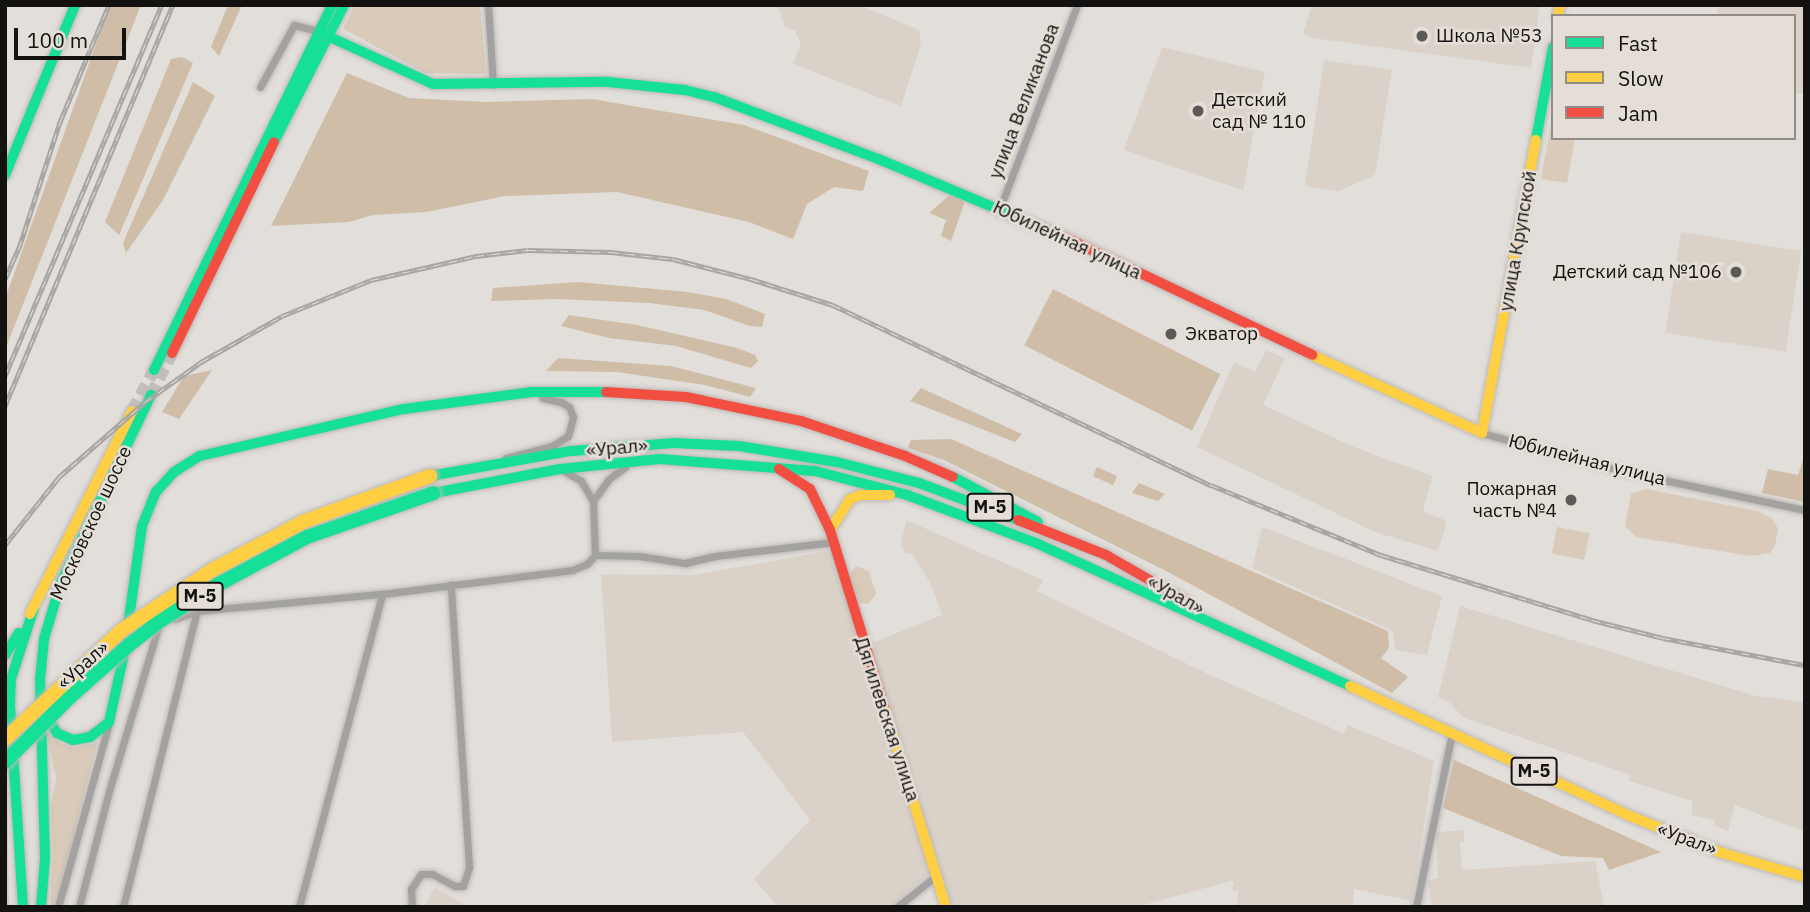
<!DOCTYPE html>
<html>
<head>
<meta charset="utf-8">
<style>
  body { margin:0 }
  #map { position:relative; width:1810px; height:912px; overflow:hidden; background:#e2deda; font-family:"IBM Plex Sans",sans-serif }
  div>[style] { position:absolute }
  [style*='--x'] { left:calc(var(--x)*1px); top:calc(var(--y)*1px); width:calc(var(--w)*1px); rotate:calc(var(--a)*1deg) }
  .built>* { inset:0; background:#dad2c8; transform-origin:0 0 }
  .green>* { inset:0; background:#d9cab9; transform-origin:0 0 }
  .forest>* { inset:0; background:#cfbda8; transform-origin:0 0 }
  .primary-tunnel>* { height:12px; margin-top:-6px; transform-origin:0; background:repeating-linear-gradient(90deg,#c3bfbc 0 12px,transparent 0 18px) }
  .roads { filter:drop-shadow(0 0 2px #bcb9b6) drop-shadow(0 0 2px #bcb9b6) }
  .street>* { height:7px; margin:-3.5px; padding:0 3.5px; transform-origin:3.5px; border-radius:3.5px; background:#a3a2a0 }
  .fast>* { height:10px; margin:-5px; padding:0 5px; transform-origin:5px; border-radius:5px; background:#16e098 }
  .slow>* { height:10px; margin:-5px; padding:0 5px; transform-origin:5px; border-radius:5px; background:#ffcf43 }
  .jam>* { height:10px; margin:-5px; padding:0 5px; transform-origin:5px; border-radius:5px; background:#f24e42 }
  .rail>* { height:5px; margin-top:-2.5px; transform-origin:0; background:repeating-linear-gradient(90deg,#e5ded7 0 8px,#a8a6a3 0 16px); box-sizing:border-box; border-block:2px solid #a8a6a3 }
  .bridges { filter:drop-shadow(0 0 2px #bcb9b6) drop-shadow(0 0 2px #bcb9b6) }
  .fast-bridge>* { height:14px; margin:-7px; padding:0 7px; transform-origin:7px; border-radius:7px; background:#16e098 }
  .slow-bridge>* { height:14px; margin:-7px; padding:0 7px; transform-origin:7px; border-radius:7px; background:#ffcf43 }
  .dots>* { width:19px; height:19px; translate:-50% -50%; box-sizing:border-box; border:4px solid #e5ded7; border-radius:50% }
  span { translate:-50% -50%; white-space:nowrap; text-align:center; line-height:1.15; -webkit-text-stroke:5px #e5ded7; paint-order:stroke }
  .shield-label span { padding:2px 5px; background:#e5ded7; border:2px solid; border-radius:5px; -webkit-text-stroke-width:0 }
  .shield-label { font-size:18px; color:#141210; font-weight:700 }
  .poi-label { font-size:19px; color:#141210 }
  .left { translate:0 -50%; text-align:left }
  .right { translate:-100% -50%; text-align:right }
  .street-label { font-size:19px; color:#141210 }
  .frame { position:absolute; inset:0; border:7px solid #141210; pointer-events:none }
  .legend { position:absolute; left:1551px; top:14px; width:245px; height:126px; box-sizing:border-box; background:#e5ded7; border:2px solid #918c87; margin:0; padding:9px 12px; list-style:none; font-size:21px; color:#141210 }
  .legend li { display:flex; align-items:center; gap:14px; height:35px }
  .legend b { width:35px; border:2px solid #918c87 }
  .scale { position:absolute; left:14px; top:28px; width:112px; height:32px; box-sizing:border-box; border:4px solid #141210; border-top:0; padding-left:9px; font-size:21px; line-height:24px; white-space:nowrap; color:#141210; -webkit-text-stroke:5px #e5ded7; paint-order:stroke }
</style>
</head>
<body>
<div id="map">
  <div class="built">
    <div style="clip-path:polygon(777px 5px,860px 5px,919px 30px,921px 44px,901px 106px,793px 64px,801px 44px,795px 31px,785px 26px)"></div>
    <div style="clip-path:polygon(1312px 5px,1540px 5px,1531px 68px,1313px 38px,1303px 34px)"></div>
    <div style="clip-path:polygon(1719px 5px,1805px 5px,1805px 94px,1794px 93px,1794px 16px,1717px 16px)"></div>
    <div style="clip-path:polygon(1162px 47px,1265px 72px,1243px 190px,1124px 150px)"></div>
    <div style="clip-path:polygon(1324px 60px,1392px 70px,1375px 175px,1339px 191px,1305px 186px)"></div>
    <div style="left:1681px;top:232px;width:122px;height:102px;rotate:9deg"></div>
    <div style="clip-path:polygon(1266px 350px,1285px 358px,1263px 405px,1354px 447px,1432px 476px,1423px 512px,1447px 521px,1438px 551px,1375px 532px,1197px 447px,1234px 362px,1255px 372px)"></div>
    <div style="clip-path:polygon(906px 520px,1043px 580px,1037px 591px,1210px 675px,1343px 733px,1348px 725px,1434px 761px,1412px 901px,1354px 889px,1353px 907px,1236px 907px,1239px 891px,1232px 890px,1234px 882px,1231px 881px,1136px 907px,950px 907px,938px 867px,889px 907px,778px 907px,754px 879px,810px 820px,743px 732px,612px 742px,601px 574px,694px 575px,840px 549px,872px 643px,942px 615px,931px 584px,912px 554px,905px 553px,901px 545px)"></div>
    <div style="clip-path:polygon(1262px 527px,1442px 596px,1427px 655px,1395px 650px,1393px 631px,1252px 568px)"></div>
    <div style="clip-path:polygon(1460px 606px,1756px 696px,1805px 702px,1805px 832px,1735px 805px,1728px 831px,1714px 826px,1715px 820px,1692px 815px,1692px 801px,1629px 781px,1631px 775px,1464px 718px,1450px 703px,1438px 697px)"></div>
    <div style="clip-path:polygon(1464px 830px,1464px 842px,1460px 842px,1462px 870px,1595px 861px,1604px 906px,1607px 907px,1432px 907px,1428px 881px,1438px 878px,1436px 832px)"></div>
    <div style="clip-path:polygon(435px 887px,468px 907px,424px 907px)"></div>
  </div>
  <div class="green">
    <div style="clip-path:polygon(355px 5px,480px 5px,486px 74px,426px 73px,343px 29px)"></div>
    <div style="clip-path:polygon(1553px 114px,1553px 138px,1575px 138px,1567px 183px,1541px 179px)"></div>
    <div style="clip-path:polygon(1646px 489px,1757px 511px,1772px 518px,1778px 529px,1775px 546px,1770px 553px,1750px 556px,1636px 537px,1625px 526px,1631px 494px)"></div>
    <div style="left:1557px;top:527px;width:33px;height:27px;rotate:11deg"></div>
    <div style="clip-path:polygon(856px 566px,869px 571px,876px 594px,868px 604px,858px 603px,850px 575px)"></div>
    <div style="clip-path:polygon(46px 731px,62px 744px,75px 748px,97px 743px,56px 907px,50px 906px,53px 854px,51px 806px,56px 778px)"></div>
    <div style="clip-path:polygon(7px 769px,9px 907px,5px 907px,5px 772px)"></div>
  </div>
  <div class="forest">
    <div style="clip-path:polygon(110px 5px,141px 5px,5px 350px,5px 299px)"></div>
    <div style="clip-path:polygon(228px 5px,242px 5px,219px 56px,211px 47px)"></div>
    <div style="clip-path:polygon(182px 57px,193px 63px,119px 235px,105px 222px,171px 59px)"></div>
    <div style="clip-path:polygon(347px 73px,409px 98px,485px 102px,592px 99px,744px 125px,869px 171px,863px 191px,834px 187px,807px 204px,793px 239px,749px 222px,617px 192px,505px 196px,426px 212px,373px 215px,349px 222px,271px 226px)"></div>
    <div style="clip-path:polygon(193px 82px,215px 96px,163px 200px,126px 253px,123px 243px)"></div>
    <div style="clip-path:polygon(951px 194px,961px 197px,964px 204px,951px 241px,941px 236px,946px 220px,929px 213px)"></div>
    <div style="clip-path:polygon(578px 282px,688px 292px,726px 299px,765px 314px,762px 327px,750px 326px,704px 310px,650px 303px,557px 299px,491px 301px,493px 288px)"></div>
    <div style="left:1053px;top:289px;width:188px;height:63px;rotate:27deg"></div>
    <div style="clip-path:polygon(569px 315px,637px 325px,737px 348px,755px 355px,758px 361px,751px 368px,676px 346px,609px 338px,561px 326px)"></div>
    <div style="clip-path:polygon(558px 358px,671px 366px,756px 388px,750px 397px,705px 385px,617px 372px,546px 371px)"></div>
    <div style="clip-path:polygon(212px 370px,179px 419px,162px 412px,184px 376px)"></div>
    <div style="clip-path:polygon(921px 388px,1022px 434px,1015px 442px,910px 401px)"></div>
    <div style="clip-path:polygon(951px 439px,1388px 631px,1389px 648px,1381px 658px,1408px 677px,1392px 693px,1168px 572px,944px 460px,908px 448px,911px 440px)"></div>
    <div style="clip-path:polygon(1803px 460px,1805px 502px,1762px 493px,1768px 469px,1798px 475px)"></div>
    <div style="left:1097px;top:467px;width:22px;height:10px;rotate:24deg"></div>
    <div style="clip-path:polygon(1139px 483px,1165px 494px,1158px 501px,1132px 493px)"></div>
    <div style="clip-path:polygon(1454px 760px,1661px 852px,1609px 870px,1603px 858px,1561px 856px,1443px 808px)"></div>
  </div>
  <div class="primary-tunnel">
    <div style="--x:151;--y:395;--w:47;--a:-63.4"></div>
    <div style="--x:132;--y:411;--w:47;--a:-61.8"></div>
  </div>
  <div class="roads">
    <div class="street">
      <div style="--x:488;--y:5;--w:80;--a:86.4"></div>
      <div style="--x:260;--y:87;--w:71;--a:-61.3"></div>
      <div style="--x:294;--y:25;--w:25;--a:14"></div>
      <div style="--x:1000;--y:208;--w:217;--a:-69.2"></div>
      <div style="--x:1482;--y:433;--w:149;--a:15.2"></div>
      <div style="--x:1626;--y:472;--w:183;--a:12"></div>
      <div style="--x:506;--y:458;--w:48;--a:-14.6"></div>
      <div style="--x:552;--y:446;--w:19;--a:-32"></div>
      <div style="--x:568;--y:436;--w:20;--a:-75"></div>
      <div style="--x:573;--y:417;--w:11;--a:-112"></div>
      <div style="--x:569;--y:407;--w:9;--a:-148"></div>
      <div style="--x:561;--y:402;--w:19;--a:-168"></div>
      <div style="--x:564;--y:471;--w:20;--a:30"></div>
      <div style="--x:581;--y:481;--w:23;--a:59"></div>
      <div style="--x:593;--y:501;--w:54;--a:87.9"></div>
      <div style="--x:593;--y:501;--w:27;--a:-54"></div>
      <div style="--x:609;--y:479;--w:21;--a:-37"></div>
      <div style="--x:174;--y:619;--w:24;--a:-19"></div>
      <div style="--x:197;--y:611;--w:186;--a:-5.3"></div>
      <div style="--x:382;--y:594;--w:192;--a:-7.2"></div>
      <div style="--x:572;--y:570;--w:16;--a:-22"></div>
      <div style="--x:587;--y:564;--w:12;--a:-48"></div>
      <div style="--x:595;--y:555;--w:44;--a:1.3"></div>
      <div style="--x:639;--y:556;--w:47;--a:8.7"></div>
      <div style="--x:685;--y:563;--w:31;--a:-13"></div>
      <div style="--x:715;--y:556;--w:119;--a:-6.8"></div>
      <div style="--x:58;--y:907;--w:191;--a:-74.5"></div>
      <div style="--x:79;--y:907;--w:120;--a:-75.5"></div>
      <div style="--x:109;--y:791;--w:170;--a:-73.3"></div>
      <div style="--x:123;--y:907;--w:305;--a:-76"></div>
      <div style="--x:299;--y:907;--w:324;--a:-75.1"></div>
      <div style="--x:412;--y:907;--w:18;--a:-93"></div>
      <div style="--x:411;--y:889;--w:18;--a:-56"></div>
      <div style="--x:421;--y:874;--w:11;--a:0"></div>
      <div style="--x:432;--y:874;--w:26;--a:28"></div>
      <div style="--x:455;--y:886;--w:8;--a:0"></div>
      <div style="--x:463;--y:886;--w:20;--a:-72"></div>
      <div style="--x:469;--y:867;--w:283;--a:-93.7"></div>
      <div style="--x:897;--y:907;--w:51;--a:-38.7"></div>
      <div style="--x:1416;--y:907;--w:178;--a:-78.3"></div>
    </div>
    <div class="fast">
      <div style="--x:321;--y:33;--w:123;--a:24.5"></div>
      <div style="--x:433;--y:84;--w:175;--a:-0.7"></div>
      <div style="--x:608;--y:82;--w:77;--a:5.9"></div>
      <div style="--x:685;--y:90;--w:30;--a:14"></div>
      <div style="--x:714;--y:97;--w:178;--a:20.7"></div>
      <div style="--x:881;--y:160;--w:199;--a:22.8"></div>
      <div style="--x:1536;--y:140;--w:95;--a:-79.6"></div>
      <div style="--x:274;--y:142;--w:154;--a:-62.9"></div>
      <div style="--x:5;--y:175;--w:184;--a:-67.6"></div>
      <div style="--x:154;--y:370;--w:406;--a:-64"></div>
      <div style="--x:430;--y:476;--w:143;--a:-10.1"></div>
      <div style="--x:571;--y:451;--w:103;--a:-4.4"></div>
      <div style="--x:674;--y:443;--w:65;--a:2.6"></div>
      <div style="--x:739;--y:446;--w:99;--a:9.3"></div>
      <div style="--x:837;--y:462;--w:85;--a:14.4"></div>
      <div style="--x:919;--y:483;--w:106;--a:20.5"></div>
      <div style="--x:953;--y:477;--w:96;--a:27.9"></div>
      <div style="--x:434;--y:493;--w:128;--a:-10.8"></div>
      <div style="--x:560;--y:469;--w:100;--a:-5.7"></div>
      <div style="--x:660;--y:459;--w:155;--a:4.4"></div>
      <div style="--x:815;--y:471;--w:95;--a:14.6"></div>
      <div style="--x:907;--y:495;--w:138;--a:20.4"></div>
      <div style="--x:1036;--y:543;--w:345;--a:24.5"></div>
      <div style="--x:5;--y:655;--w:26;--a:-58"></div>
      <div style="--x:44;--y:713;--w:24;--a:57"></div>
      <div style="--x:57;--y:733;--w:17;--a:24"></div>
      <div style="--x:73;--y:740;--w:17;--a:-10"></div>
      <div style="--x:90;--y:737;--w:24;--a:-38"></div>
      <div style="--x:109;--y:722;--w:70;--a:-77.6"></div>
      <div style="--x:124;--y:654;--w:129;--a:-82"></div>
      <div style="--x:142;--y:526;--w:37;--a:-68"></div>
      <div style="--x:156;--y:492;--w:27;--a:-48"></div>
      <div style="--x:174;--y:472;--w:31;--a:-32"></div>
      <div style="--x:200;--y:456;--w:209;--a:-13"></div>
      <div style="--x:404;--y:409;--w:129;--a:-7.6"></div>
      <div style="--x:532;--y:392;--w:74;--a:0"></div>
      <div style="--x:23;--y:907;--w:203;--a:-93.7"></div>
      <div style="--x:10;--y:704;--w:25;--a:-88"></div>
      <div style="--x:11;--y:679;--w:75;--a:-72.1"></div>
      <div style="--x:41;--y:907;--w:49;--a:-85.3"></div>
      <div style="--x:45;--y:858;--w:178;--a:-91.6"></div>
      <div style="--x:40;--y:680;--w:41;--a:-84.4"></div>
      <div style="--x:44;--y:639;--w:56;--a:-73.5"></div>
      <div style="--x:60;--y:585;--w:211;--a:-64.4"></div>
    </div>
    <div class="slow">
      <div style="--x:1558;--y:16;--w:11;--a:-80"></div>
      <div style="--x:1312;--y:355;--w:187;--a:24.6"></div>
      <div style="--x:1482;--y:433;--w:298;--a:-79.6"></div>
      <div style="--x:830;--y:530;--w:37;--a:-57"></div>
      <div style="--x:850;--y:499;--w:12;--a:-20"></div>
      <div style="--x:861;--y:495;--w:29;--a:0"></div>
      <div style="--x:30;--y:614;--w:227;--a:-63.3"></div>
      <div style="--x:1350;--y:686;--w:309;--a:24.9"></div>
      <div style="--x:1630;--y:816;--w:96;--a:22"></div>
      <div style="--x:1719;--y:852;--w:90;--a:16.2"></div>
      <div style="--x:884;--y:706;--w:210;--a:72.9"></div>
    </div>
    <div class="jam">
      <div style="--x:1064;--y:237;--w:275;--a:25.4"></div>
      <div style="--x:172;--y:353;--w:234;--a:-64.2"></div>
      <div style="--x:606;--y:392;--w:80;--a:3.6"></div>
      <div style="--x:686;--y:397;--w:117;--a:11.8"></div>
      <div style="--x:801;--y:421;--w:110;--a:18.6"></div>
      <div style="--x:905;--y:456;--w:52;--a:23.6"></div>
      <div style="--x:779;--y:469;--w:37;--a:33"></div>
      <div style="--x:810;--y:489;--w:46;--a:64"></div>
      <div style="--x:830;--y:530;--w:184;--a:72.9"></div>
      <div style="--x:1018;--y:520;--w:95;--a:21.7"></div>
      <div style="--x:1106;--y:555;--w:92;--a:29.9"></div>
    </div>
  </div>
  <div class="rail">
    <div style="--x:5;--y:279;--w:34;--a:-66"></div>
    <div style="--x:19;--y:248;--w:133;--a:-72"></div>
    <div style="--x:60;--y:122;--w:127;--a:-67.3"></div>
    <div style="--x:5;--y:376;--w:403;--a:-67.1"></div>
    <div style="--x:5;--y:406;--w:435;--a:-67.3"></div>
    <div style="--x:5;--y:545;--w:87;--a:-51.5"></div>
    <div style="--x:59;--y:477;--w:114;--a:-41.1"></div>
    <div style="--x:145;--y:402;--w:69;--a:-35.5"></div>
    <div style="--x:201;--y:362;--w:93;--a:-29.6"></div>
    <div style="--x:282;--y:316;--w:96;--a:-22"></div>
    <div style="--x:371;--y:280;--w:108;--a:-12.9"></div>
    <div style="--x:476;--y:256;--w:52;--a:-6.6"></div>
    <div style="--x:528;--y:250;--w:83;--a:1.4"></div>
    <div style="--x:611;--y:252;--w:62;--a:6.4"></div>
    <div style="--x:673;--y:259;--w:81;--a:14.4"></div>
    <div style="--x:751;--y:279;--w:86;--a:17.6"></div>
    <div style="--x:833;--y:305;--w:419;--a:25.5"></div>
    <div style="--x:1211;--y:485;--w:184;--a:22.4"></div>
    <div style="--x:1381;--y:555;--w:221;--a:17.1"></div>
    <div style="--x:1592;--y:620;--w:73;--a:14.2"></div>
    <div style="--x:1663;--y:638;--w:145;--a:10.8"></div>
  </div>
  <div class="bridges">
    <div class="fast-bridge">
      <div style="--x:5;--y:762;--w:92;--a:-45"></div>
      <div style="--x:70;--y:697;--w:79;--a:-41.4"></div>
      <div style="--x:129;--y:645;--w:39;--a:-38"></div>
      <div style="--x:160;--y:621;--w:70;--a:-32.1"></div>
      <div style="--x:219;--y:584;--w:100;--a:-28.1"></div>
      <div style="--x:307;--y:537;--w:134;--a:-19.1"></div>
    </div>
    <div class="slow-bridge">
      <div style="--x:5;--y:739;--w:160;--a:-43"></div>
      <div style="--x:122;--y:630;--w:108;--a:-33.7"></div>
      <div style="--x:212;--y:570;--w:105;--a:-27.8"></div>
      <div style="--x:305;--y:521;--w:133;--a:-19.8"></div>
    </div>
  </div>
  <div class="dots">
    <div style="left:1422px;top:36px;background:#5c5957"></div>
    <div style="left:1198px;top:111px;background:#5c5957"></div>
    <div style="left:1736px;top:272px;background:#5c5957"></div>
    <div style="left:1171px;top:334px;background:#5c5957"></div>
    <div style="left:1571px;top:500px;background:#5c5957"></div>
  </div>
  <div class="shield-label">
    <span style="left:990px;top:507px">М-5</span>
    <span style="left:200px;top:596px">М-5</span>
    <span style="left:1534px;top:771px">М-5</span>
  </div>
  <div class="poi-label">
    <span class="left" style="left:1436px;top:36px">Школа №53</span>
    <span class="left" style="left:1212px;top:111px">Детский<br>сад № 110</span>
    <span class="right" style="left:1722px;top:272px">Детский сад №106</span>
    <span class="left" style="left:1185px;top:334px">Экватор</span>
    <span class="right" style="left:1557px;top:500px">Пожарная<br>часть №4</span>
  </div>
  <div class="street-label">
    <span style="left:1024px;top:101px;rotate:-69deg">улица Великанова</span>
    <span style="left:1067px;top:240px;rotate:25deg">Юбилейная улица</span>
    <span style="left:1518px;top:241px;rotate:-80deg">улица Крупской</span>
    <span style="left:617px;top:448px;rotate:-5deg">«Урал»</span>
    <span style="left:1587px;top:460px;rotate:14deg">Юбилейная улица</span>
    <span style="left:91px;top:523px;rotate:-65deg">Московское шоссе</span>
    <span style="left:1176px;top:595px;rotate:29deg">«Урал»</span>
    <span style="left:83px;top:665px;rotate:-42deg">«Урал»</span>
    <span style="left:887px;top:719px;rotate:72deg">Дягилевская улица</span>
    <span style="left:1687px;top:839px;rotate:21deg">«Урал»</span>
  </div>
  <div class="frame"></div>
  <ul class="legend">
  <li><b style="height:9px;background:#16e098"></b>Fast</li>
  <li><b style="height:9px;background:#ffcf43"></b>Slow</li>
  <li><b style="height:9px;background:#f24e42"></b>Jam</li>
  </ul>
  <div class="scale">100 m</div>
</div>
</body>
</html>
